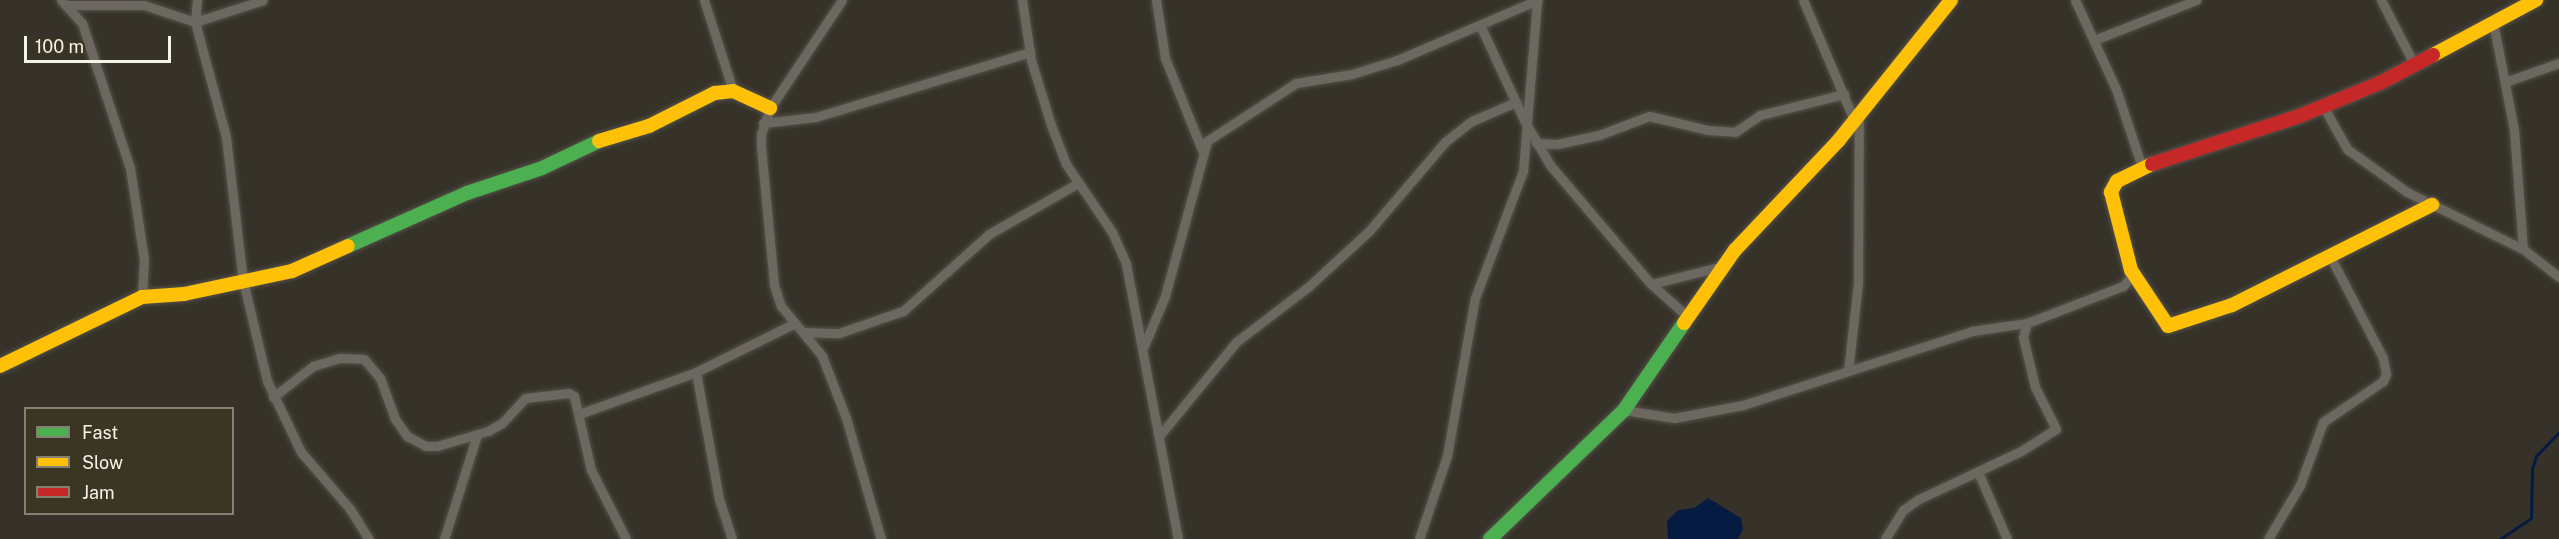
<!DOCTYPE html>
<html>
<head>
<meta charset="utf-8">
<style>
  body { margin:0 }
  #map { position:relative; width:2559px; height:539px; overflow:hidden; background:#363229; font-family:"Public Sans",sans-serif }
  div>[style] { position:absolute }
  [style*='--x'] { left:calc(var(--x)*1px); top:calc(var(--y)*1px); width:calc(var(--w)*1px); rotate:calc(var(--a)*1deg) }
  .water>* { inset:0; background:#051b42 }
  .stream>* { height:3px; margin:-1.5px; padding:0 1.5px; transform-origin:1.5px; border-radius:1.5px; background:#051b42 }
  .roads { filter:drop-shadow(0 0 2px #545149) drop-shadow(0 0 2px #545149) }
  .street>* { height:9px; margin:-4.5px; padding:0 4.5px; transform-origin:4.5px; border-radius:4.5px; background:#6c6860 }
  .fast>* { height:14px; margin:-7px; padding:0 7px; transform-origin:7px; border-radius:7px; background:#4caf50 }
  .slow>* { height:14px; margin:-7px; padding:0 7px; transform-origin:7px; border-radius:7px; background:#ffc107 }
  .jam>* { height:14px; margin:-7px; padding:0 7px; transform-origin:7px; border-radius:7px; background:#c62828 }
  span { translate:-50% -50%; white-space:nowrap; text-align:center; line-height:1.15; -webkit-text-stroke:6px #3b3524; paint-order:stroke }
  .legend { position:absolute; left:24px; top:407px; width:210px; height:108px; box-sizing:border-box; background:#3b3524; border:2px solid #858172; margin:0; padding:8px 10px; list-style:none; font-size:18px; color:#f5f2e7 }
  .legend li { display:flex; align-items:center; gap:12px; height:30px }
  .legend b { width:30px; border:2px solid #858172 }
  .scale { position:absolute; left:24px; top:36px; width:147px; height:27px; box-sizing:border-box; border:3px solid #f5f2e7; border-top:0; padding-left:8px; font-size:18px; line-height:21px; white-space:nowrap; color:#f5f2e7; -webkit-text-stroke:4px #3b3524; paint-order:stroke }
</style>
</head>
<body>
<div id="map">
  <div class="water">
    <div style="clip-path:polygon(1708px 498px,1741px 518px,1743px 529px,1738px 539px,1668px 539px,1667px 521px,1678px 510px,1694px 508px)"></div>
  </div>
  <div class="stream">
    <div style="--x:2500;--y:539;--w:37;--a:-34"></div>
    <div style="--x:2531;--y:518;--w:49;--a:-88.8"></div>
    <div style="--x:2532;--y:469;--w:14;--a:-73"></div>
    <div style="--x:2536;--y:456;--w:33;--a:-46"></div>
  </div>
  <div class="roads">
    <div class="street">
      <div style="--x:61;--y:0;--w:31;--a:48"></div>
      <div style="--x:82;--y:23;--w:153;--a:71.7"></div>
      <div style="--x:130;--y:168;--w:92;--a:81.3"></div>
      <div style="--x:144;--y:259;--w:38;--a:93"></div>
      <div style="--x:197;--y:0;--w:22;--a:95"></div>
      <div style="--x:195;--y:22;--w:119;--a:74.9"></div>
      <div style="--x:226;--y:137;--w:145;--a:83.3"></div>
      <div style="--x:243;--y:281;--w:103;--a:76.5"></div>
      <div style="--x:267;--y:381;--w:79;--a:64.4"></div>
      <div style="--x:301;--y:452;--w:75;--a:49.3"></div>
      <div style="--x:350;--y:509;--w:36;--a:58"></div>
      <div style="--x:704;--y:0;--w:96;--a:72.3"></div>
      <div style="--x:842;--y:0;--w:130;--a:123.7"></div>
      <div style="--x:770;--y:108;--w:28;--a:109"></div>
      <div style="--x:761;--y:134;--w:13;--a:90"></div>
      <div style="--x:761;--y:147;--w:139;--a:84.6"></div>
      <div style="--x:774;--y:285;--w:22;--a:72"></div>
      <div style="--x:781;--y:306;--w:65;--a:50.6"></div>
      <div style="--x:822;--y:356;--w:66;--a:68.8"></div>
      <div style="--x:846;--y:418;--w:126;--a:73.9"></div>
      <div style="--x:1022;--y:0;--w:61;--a:81.5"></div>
      <div style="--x:1031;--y:60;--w:68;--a:72.9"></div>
      <div style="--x:1051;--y:125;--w:42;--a:69"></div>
      <div style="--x:1066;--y:164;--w:82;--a:55.9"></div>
      <div style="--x:1112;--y:232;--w:35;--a:66"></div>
      <div style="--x:1126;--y:264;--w:280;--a:79.3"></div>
      <div style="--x:1156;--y:0;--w:59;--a:81.2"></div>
      <div style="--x:1165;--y:58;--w:99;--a:68.1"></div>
      <div style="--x:1803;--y:0;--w:130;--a:67"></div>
      <div style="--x:2075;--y:0;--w:98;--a:65.3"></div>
      <div style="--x:2116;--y:89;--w:82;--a:71.6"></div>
      <div style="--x:2381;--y:0;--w:72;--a:62.7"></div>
      <div style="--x:68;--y:5;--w:76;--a:0"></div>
      <div style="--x:144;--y:5;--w:54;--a:18.4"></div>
      <div style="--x:195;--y:22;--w:71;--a:-17.9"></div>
      <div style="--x:2493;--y:22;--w:110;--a:79"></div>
      <div style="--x:2514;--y:130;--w:119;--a:85.7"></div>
      <div style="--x:1480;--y:25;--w:105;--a:65.1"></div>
      <div style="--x:1524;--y:120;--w:52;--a:60"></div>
      <div style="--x:1550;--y:165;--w:156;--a:49.7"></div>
      <div style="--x:1651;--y:284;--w:48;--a:41.6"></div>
      <div style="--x:2094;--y:40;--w:110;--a:-21.4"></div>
      <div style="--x:2505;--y:82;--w:57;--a:-19.4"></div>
      <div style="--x:2323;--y:106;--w:49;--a:60.8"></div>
      <div style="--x:2347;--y:149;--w:74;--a:35.6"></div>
      <div style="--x:2407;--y:192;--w:129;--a:26.2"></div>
      <div style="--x:2523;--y:249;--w:46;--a:37.9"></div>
      <div style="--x:763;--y:123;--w:53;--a:-6.5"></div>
      <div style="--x:816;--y:117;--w:224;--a:-16.9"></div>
      <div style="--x:1536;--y:143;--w:21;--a:3"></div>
      <div style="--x:1557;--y:144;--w:43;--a:-12.1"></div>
      <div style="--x:1599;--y:135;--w:53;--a:-20.8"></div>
      <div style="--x:1649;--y:116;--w:61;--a:13.3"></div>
      <div style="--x:1708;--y:130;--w:27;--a:4"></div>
      <div style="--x:1735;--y:132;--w:30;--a:-34"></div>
      <div style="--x:1760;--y:115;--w:87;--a:-14"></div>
      <div style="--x:1651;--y:284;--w:74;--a:-14"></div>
      <div style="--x:804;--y:332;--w:35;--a:2"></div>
      <div style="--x:839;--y:333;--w:68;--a:-19"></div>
      <div style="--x:903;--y:311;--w:115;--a:-41.8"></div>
      <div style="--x:989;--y:234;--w:103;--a:-29.8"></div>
      <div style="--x:1144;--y:346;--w:54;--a:-67.2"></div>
      <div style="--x:1165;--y:296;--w:161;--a:-74.8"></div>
      <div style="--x:1207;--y:141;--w:106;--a:-33.1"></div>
      <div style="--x:1296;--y:83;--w:57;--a:-9.1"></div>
      <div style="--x:1352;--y:74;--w:47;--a:-17.3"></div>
      <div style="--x:1397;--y:60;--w:153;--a:-23.1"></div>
      <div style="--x:1848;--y:371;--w:89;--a:-83.5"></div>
      <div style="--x:1858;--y:283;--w:167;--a:-89.7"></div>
      <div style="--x:273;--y:397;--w:51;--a:-37.8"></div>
      <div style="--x:313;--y:366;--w:27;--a:-17"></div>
      <div style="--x:339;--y:358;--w:25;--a:2"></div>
      <div style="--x:364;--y:359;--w:25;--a:50"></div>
      <div style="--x:380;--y:378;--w:44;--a:69.9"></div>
      <div style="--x:395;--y:419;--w:21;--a:55"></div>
      <div style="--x:407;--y:436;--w:21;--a:28"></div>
      <div style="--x:426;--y:446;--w:11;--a:0"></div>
      <div style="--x:437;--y:446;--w:53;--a:-16.4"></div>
      <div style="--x:488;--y:431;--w:16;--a:-30"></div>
      <div style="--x:502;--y:423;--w:34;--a:-47"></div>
      <div style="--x:525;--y:398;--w:44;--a:-6.5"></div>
      <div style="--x:569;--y:393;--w:6;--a:31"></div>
      <div style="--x:574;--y:396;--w:76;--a:77.1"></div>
      <div style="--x:591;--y:470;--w:77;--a:63.1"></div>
      <div style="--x:1624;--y:410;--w:51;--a:9.1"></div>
      <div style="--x:1674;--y:418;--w:70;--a:-10.7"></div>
      <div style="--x:1743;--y:405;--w:241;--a:-17.9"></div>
      <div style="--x:1972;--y:331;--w:56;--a:-8.3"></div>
      <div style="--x:2027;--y:323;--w:103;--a:-21.1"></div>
      <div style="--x:2123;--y:286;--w:11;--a:-49"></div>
      <div style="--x:2130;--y:278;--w:8;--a:-83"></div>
      <div style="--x:579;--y:414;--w:124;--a:-19.7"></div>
      <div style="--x:1160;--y:435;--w:120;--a:-50.7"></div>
      <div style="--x:1236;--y:342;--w:91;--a:-37.4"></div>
      <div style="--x:1308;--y:287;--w:83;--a:-42.6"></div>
      <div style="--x:1369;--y:231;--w:118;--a:-49.5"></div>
      <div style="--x:1446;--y:141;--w:33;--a:-38"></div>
      <div style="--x:1472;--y:121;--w:48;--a:-23.4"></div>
      <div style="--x:1978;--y:472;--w:73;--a:66.6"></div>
      <div style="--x:444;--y:539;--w:109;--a:-72.4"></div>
      <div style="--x:732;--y:539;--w:42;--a:-108"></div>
      <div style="--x:719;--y:499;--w:129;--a:-100.3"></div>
      <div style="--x:696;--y:372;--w:108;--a:-26.3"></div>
      <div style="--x:1419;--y:539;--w:88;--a:-71.4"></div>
      <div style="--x:1447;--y:456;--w:160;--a:-80"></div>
      <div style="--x:1475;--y:298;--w:136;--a:-69.3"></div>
      <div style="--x:1523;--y:171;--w:172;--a:-85.3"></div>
      <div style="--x:1885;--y:539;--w:34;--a:-58"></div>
      <div style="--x:1903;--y:510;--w:19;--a:-35"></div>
      <div style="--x:1919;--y:499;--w:113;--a:-25.2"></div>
      <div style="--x:2021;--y:451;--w:41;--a:-32.2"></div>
      <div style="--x:2056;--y:429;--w:47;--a:-116.6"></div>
      <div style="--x:2035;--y:387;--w:51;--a:-103.5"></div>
      <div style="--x:2023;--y:337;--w:15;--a:-74"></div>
      <div style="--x:2268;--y:539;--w:63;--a:-59.3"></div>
      <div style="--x:2300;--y:485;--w:67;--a:-69.9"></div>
      <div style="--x:2323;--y:422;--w:73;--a:-34.3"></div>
      <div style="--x:2383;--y:381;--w:8;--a:-67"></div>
      <div style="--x:2386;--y:374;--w:16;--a:-101"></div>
      <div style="--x:2383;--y:358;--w:115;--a:-117.5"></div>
    </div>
    <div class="fast">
      <div style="--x:348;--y:246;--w:130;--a:-24"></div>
      <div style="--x:467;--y:193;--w:79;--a:-18.4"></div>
      <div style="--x:542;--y:168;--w:63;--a:-25.3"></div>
      <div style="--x:1490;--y:539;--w:186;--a:-43.9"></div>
      <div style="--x:1624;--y:410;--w:106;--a:-55.4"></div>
    </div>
    <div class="slow">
      <div style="--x:2433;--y:55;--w:117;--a:-28.1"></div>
      <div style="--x:599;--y:141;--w:52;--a:-16.7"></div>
      <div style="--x:649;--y:126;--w:74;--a:-26.6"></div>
      <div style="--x:715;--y:93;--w:18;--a:-6"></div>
      <div style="--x:733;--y:91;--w:41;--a:24.7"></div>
      <div style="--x:2152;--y:164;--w:39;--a:154"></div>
      <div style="--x:2117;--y:181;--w:13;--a:119"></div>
      <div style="--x:2111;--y:192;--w:81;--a:75.6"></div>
      <div style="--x:2131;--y:270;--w:67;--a:56.5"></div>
      <div style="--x:2168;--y:326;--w:67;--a:-18.2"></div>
      <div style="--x:2232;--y:305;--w:224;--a:-26.6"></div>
      <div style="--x:1684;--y:323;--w:89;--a:-55.1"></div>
      <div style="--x:1735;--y:250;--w:151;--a:-46.6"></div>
      <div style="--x:1839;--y:140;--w:179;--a:-51.3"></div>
      <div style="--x:0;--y:366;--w:158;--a:-25.9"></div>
      <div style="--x:142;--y:297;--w:42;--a:-4.1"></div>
      <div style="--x:184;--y:294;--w:110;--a:-12"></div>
      <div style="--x:292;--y:271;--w:61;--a:-24.1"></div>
    </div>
    <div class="jam">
      <div style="--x:2152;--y:164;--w:152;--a:-18"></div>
      <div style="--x:2297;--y:117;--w:90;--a:-22.3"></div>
      <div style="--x:2380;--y:83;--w:60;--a:-27.8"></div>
    </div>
  </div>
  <ul class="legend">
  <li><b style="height:8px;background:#4caf50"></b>Fast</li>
  <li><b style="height:8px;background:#ffc107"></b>Slow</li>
  <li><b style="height:8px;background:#c62828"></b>Jam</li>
  </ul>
  <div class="scale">100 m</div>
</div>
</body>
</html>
